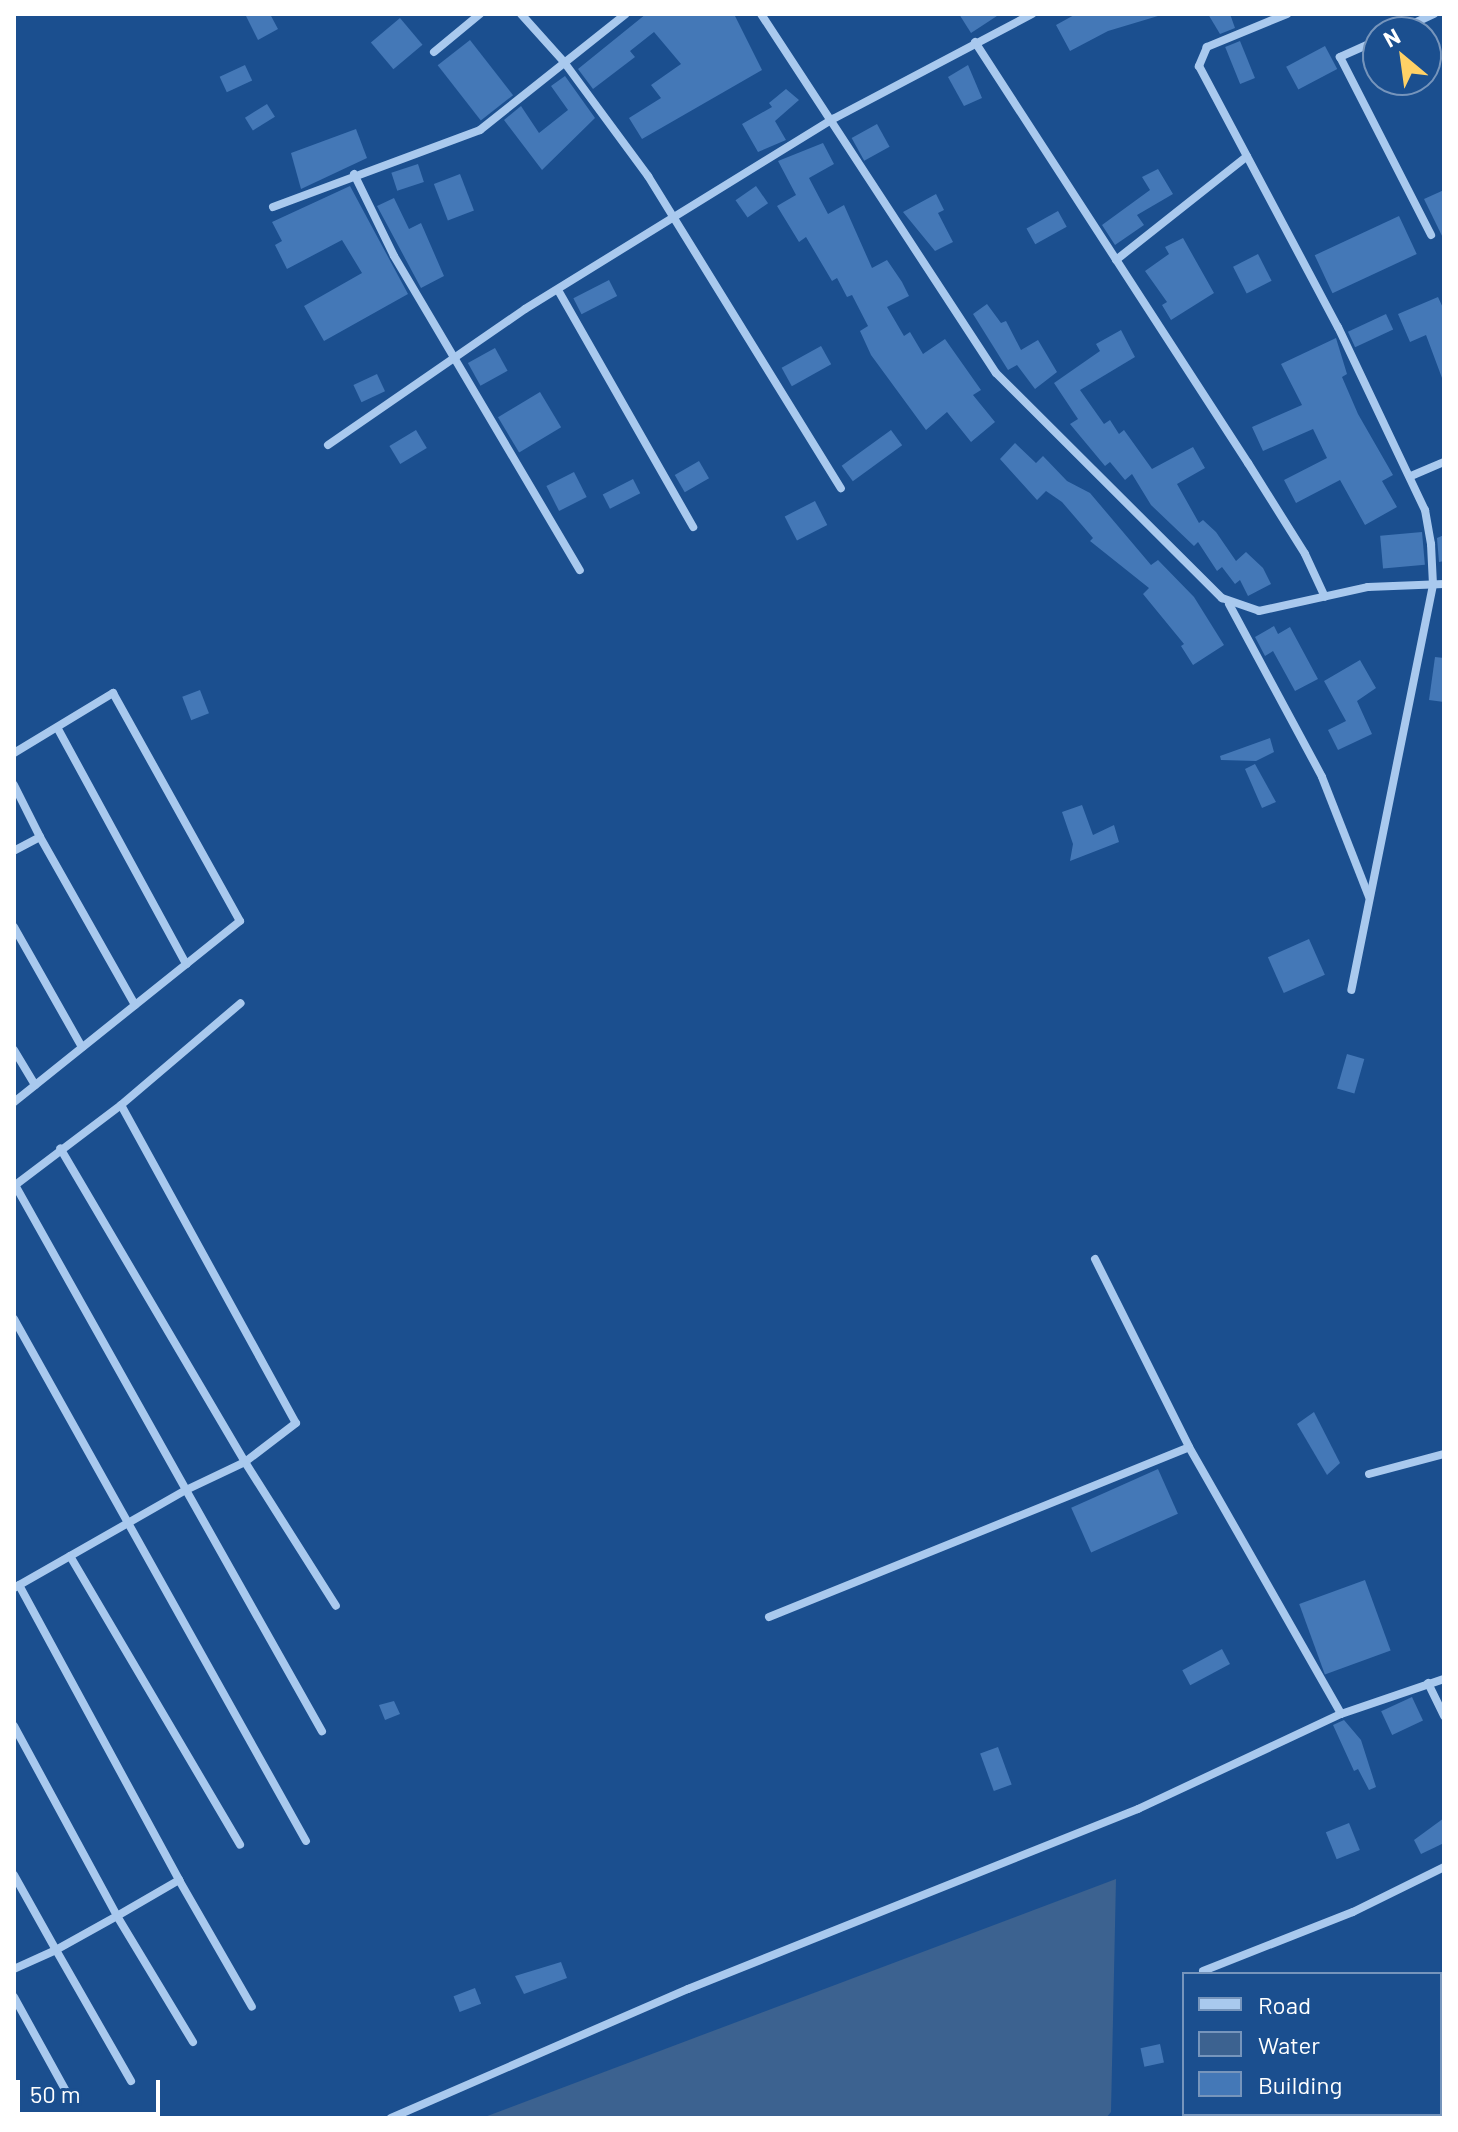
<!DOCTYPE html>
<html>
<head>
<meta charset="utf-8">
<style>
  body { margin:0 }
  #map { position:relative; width:1458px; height:2132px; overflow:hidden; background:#1b4f8f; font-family:Barlow,sans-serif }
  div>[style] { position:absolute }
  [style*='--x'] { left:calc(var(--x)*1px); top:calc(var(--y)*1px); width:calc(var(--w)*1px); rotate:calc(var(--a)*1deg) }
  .water>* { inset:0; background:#3c6290 }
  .building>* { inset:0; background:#4478b7; transform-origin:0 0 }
  .street>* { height:8px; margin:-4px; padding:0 4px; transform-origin:4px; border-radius:4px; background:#a9c9ee }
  span { translate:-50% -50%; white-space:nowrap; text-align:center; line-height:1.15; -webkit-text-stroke:6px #1b4f8f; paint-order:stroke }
  .frame { position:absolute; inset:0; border:16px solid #fff; pointer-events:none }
  .legend { position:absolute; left:1182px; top:1972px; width:260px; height:144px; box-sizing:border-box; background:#1b4f8f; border:2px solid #7695bc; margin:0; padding:10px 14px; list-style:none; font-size:24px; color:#fff }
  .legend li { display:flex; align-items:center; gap:16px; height:40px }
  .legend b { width:40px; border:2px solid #7695bc }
  .north { position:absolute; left:1362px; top:16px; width:80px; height:80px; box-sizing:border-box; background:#1b4f8f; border:2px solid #7695bc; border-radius:50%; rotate:331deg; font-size:22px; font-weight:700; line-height:32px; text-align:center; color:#fff }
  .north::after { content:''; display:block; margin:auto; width:28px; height:36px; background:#ffd166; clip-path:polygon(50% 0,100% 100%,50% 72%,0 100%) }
  .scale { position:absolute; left:16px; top:2080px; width:144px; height:36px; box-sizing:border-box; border:4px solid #fff; border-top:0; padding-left:10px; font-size:24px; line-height:28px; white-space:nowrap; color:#fff; -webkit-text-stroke:6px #1b4f8f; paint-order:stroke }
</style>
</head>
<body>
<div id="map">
  <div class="water">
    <div style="clip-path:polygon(1116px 1879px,1111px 2112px,1106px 2118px,482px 2118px)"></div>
  </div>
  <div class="building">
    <div style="clip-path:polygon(245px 14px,270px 14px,278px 29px,258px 40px)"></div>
    <div style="clip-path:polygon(646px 14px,734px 14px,762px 70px,642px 139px,629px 118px,661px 98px,651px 85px,681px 64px,654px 32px,630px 51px,635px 57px,593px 89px,578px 69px)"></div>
    <div style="clip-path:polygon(959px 14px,1000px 14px,971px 33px)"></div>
    <div style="clip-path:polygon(1076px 14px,1158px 14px,1158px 16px,1108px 31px,1070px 51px,1056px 25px)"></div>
    <div style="clip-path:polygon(1208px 14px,1230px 14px,1235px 28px,1220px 34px)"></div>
    <div style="left:400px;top:18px;width:35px;height:38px;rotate:50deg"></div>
    <div style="left:470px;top:40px;width:70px;height:41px;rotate:52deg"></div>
    <div style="left:1240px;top:41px;width:40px;height:16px;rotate:68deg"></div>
    <div style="left:1325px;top:46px;width:26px;height:44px;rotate:62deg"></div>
    <div style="left:245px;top:65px;width:17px;height:28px;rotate:65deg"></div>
    <div style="clip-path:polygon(968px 65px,982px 98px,964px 106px,948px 77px)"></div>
    <div style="clip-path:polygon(565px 76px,595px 118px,542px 170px,504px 120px,521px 106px,539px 133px,568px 110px,551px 86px)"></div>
    <div style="clip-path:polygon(786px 89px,799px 100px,775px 121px,786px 140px,758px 152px,742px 124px,772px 107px,769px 103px)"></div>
    <div style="left:267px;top:104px;width:15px;height:26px;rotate:58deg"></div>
    <div style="left:877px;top:124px;width:26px;height:29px;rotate:61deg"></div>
    <div style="clip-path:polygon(356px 129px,367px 158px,301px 189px,291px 153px)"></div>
    <div style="clip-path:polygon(823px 143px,834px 164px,809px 178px,828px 214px,844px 205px,872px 268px,887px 260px,902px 282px,909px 296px,887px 307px,904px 336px,910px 332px,923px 354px,945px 339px,981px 390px,973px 395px,995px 422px,971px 442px,947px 412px,926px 430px,871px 355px,860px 331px,868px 326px,852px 295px,847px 297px,837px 278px,832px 281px,806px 237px,799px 242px,777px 206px,796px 195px,778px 161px)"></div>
    <div style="left:418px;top:164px;width:19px;height:28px;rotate:72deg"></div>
    <div style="clip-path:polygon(1158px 169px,1173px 194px,1137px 215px,1144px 225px,1115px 245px,1102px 225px,1150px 190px,1142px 177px)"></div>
    <div style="left:460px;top:174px;width:39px;height:28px;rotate:69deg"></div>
    <div style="clip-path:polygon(350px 186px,408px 294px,324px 341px,304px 306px,362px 273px,342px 240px,287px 269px,275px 245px,282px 241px,272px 222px)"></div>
    <div style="left:756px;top:186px;width:21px;height:25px;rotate:55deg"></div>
    <div style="clip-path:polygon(1444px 190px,1444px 240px,1424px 199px)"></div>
    <div style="clip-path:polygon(936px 194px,944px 210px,938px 213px,953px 242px,935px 251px,903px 212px)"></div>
    <div style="clip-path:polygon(394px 198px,409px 229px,421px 223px,444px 276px,421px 288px,377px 206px)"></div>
    <div style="left:1058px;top:211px;width:18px;height:36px;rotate:61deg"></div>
    <div style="left:1399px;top:216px;width:42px;height:93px;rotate:65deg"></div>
    <div style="clip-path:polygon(1183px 238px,1214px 293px,1171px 320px,1162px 305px,1167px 302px,1145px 271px,1169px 254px,1165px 247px)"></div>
    <div style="left:1258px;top:254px;width:30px;height:28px;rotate:63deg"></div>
    <div style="left:609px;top:280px;width:18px;height:40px;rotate:63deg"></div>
    <div style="clip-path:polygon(1438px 297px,1444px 310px,1442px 378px,1426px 335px,1410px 342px,1398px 314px)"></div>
    <div style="clip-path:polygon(987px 304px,1001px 323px,1006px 321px,1021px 350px,1038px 340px,1057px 372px,1035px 389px,1017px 365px,1008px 370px,973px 314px)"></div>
    <div style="left:1386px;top:314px;width:17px;height:42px;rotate:65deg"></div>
    <div style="clip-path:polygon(1121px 330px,1135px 357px,1080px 390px,1104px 424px,1110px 420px,1119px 434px,1124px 430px,1152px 469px,1193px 447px,1205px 468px,1177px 484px,1199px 523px,1203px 520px,1216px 532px,1236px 561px,1246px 552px,1263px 568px,1271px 584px,1248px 596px,1240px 580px,1235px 584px,1222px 567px,1217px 571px,1198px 542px,1194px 546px,1151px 505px,1132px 474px,1125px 480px,1110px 462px,1105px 466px,1070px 424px,1078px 419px,1054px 383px,1100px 351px,1096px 344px)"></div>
    <div style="clip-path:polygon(1336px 338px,1347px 374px,1342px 377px,1358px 414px,1393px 475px,1382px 481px,1397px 507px,1365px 525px,1340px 480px,1296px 503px,1284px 480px,1327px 458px,1313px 429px,1263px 451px,1252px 427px,1302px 405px,1281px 364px)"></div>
    <div style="left:821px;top:346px;width:21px;height:45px;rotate:61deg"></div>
    <div style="left:495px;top:348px;width:26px;height:31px;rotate:61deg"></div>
    <div style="left:377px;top:374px;width:19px;height:26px;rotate:65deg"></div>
    <div style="left:540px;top:392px;width:41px;height:49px;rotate:59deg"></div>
    <div style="left:416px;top:430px;width:21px;height:31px;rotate:59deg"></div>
    <div style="left:891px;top:430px;width:19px;height:61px;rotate:54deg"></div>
    <div style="clip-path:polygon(1015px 443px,1036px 463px,1043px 456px,1067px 481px,1090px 493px,1151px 565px,1158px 560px,1194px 597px,1224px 645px,1193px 665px,1181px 646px,1184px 644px,1143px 594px,1149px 588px,1090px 541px,1093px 538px,1062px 502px,1046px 491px,1037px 500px,1000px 459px)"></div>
    <div style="left:699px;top:461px;width:20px;height:28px;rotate:60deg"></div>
    <div style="left:574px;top:472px;width:28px;height:31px;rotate:63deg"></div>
    <div style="left:633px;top:479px;width:16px;height:34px;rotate:63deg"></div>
    <div style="left:815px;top:501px;width:27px;height:34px;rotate:63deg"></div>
    <div style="left:1422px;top:532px;width:33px;height:42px;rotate:85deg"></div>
    <div style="clip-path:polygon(1444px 535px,1444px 561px,1439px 562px,1437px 538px)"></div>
    <div style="clip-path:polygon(1274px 626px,1278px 634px,1290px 627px,1318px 679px,1295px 691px,1273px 651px,1265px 656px,1255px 637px)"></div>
    <div style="clip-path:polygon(1435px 657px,1444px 658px,1444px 702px,1429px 700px)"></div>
    <div style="clip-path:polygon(1360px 660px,1376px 688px,1357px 701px,1372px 734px,1338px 750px,1328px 730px,1346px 721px,1324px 681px)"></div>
    <div style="left:200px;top:690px;width:25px;height:19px;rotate:69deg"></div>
    <div style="clip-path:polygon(1270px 738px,1274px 752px,1256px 761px,1221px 760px,1220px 756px)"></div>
    <div style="clip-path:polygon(1255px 764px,1276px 802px,1262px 808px,1245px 769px)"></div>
    <div style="clip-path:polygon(1082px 805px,1093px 835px,1114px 825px,1119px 842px,1070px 861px,1073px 844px,1062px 812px)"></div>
    <div style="left:1309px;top:939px;width:39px;height:45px;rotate:66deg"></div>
    <div style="left:1347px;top:1054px;width:18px;height:36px;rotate:16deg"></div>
    <div style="clip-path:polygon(1314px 1412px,1340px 1463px,1327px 1475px,1297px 1424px)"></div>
    <div style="left:1158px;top:1469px;width:49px;height:95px;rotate:66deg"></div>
    <div style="left:1365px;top:1580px;width:75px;height:70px;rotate:70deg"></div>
    <div style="left:1222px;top:1649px;width:17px;height:45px;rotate:62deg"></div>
    <div style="left:1412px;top:1697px;width:26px;height:34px;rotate:65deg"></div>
    <div style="clip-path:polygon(394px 1701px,400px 1714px,385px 1720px,379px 1705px)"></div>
    <div style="clip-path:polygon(1344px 1720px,1361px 1740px,1376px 1787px,1369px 1790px,1358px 1769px,1354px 1771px,1333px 1725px)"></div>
    <div style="left:998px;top:1747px;width:40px;height:19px;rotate:70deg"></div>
    <div style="clip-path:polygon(1444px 1818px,1444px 1843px,1421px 1854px,1414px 1840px)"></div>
    <div style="left:1349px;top:1823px;width:29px;height:25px;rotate:68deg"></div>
    <div style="clip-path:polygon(561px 1962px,567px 1978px,524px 1994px,515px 1976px)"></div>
    <div style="left:475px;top:1988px;width:17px;height:23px;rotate:69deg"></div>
    <div style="left:1160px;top:2044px;width:19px;height:20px;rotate:78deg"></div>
  </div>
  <div class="street">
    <div style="--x:521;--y:14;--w:64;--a:48.1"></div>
    <div style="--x:564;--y:62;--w:142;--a:53.6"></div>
    <div style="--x:648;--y:176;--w:367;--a:58.3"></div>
    <div style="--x:761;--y:14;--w:429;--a:56.8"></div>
    <div style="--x:996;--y:373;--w:319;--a:44.9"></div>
    <div style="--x:1222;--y:598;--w:39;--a:19"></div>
    <div style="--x:1259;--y:611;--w:112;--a:-12.4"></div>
    <div style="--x:1368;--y:587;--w:76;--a:-2.3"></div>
    <div style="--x:1287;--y:14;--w:87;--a:157.6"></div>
    <div style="--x:1207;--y:47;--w:21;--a:113"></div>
    <div style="--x:1199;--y:66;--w:296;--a:62"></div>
    <div style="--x:1338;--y:327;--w:203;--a:64.6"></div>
    <div style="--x:1425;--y:510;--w:35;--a:80"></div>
    <div style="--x:1431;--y:544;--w:41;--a:87.2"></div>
    <div style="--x:1433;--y:585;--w:413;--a:101.4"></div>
    <div style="--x:1395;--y:32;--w:43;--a:-24.8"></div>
    <div style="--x:1378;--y:40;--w:42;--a:155.9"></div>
    <div style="--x:1340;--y:57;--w:200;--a:62.9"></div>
    <div style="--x:975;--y:42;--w:502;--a:57.04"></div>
    <div style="--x:1248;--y:463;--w:107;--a:57.9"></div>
    <div style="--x:1305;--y:554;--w:47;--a:65.1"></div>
    <div style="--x:434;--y:52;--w:60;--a:-39.6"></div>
    <div style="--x:354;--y:174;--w:91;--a:64"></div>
    <div style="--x:394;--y:256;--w:365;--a:59.4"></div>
    <div style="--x:273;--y:207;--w:221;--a:-20.4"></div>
    <div style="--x:480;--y:130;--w:186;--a:-38.5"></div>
    <div style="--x:1116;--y:260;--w:167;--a:-38.4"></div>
    <div style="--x:558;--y:290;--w:273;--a:60.3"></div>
    <div style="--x:328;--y:445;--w:239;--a:-34.6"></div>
    <div style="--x:525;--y:309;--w:362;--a:-31.7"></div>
    <div style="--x:833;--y:119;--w:225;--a:-27.8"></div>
    <div style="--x:1411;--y:476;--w:36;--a:-23"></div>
    <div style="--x:1229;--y:604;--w:196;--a:61.7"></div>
    <div style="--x:1322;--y:777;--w:129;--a:68.6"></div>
    <div style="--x:58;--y:729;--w:268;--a:61.4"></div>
    <div style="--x:14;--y:753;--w:116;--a:-31.2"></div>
    <div style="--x:113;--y:693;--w:261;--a:60.9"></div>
    <div style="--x:240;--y:921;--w:290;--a:141.3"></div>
    <div style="--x:14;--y:785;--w:58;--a:63.4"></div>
    <div style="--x:40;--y:837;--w:30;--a:152"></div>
    <div style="--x:40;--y:837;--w:193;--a:60.5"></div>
    <div style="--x:14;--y:927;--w:138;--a:60.5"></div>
    <div style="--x:14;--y:1050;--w:41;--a:59"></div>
    <div style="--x:121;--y:1105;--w:363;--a:61.2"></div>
    <div style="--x:296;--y:1423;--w:64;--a:142.6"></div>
    <div style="--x:245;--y:1462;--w:170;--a:57.7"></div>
    <div style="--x:15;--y:1185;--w:350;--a:60.7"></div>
    <div style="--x:186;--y:1490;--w:65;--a:-25.4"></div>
    <div style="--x:245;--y:1462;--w:364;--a:-120.5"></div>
    <div style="--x:14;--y:1186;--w:134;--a:-37.1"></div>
    <div style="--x:121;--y:1105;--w:157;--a:-40.4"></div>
    <div style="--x:1095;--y:1259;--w:210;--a:63.4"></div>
    <div style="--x:1189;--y:1447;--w:307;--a:60.3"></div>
    <div style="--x:14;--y:1319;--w:598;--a:60.78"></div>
    <div style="--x:1369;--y:1474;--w:78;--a:-14.9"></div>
    <div style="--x:70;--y:1556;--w:335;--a:59.5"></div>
    <div style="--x:19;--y:1585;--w:336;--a:61.5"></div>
    <div style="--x:14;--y:1588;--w:198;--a:-29.7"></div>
    <div style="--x:186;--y:1490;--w:277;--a:60.6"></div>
    <div style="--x:769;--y:1617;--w:453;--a:-22"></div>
    <div style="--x:1428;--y:1683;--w:37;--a:64"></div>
    <div style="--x:14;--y:1726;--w:216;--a:61.5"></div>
    <div style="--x:117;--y:1916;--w:70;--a:150.9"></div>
    <div style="--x:56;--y:1950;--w:151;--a:60.2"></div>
    <div style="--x:14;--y:1875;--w:86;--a:60.8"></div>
    <div style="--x:56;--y:1950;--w:46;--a:155.7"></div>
    <div style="--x:1203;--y:1971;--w:161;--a:-21.5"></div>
    <div style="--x:1353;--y:1912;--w:102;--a:-26.3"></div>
    <div style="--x:14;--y:1997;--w:112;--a:61.1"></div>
    <div style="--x:193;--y:2042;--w:147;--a:-121.1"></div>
    <div style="--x:117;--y:1916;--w:72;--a:-30.1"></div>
    <div style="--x:179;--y:1880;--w:146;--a:60.1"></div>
    <div style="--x:391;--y:2118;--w:324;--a:-23.5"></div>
    <div style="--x:688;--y:1989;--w:485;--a:-21.8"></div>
    <div style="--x:1138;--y:1809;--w:224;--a:-25.1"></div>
    <div style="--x:1341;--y:1714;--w:109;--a:-18.8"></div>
  </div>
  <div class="frame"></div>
  <ul class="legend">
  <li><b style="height:10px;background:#a9c9ee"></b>Road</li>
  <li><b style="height:22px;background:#3c6290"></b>Water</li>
  <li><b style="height:22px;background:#4478b7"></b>Building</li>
  </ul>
  <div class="north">N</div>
  <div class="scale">50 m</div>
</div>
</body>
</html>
